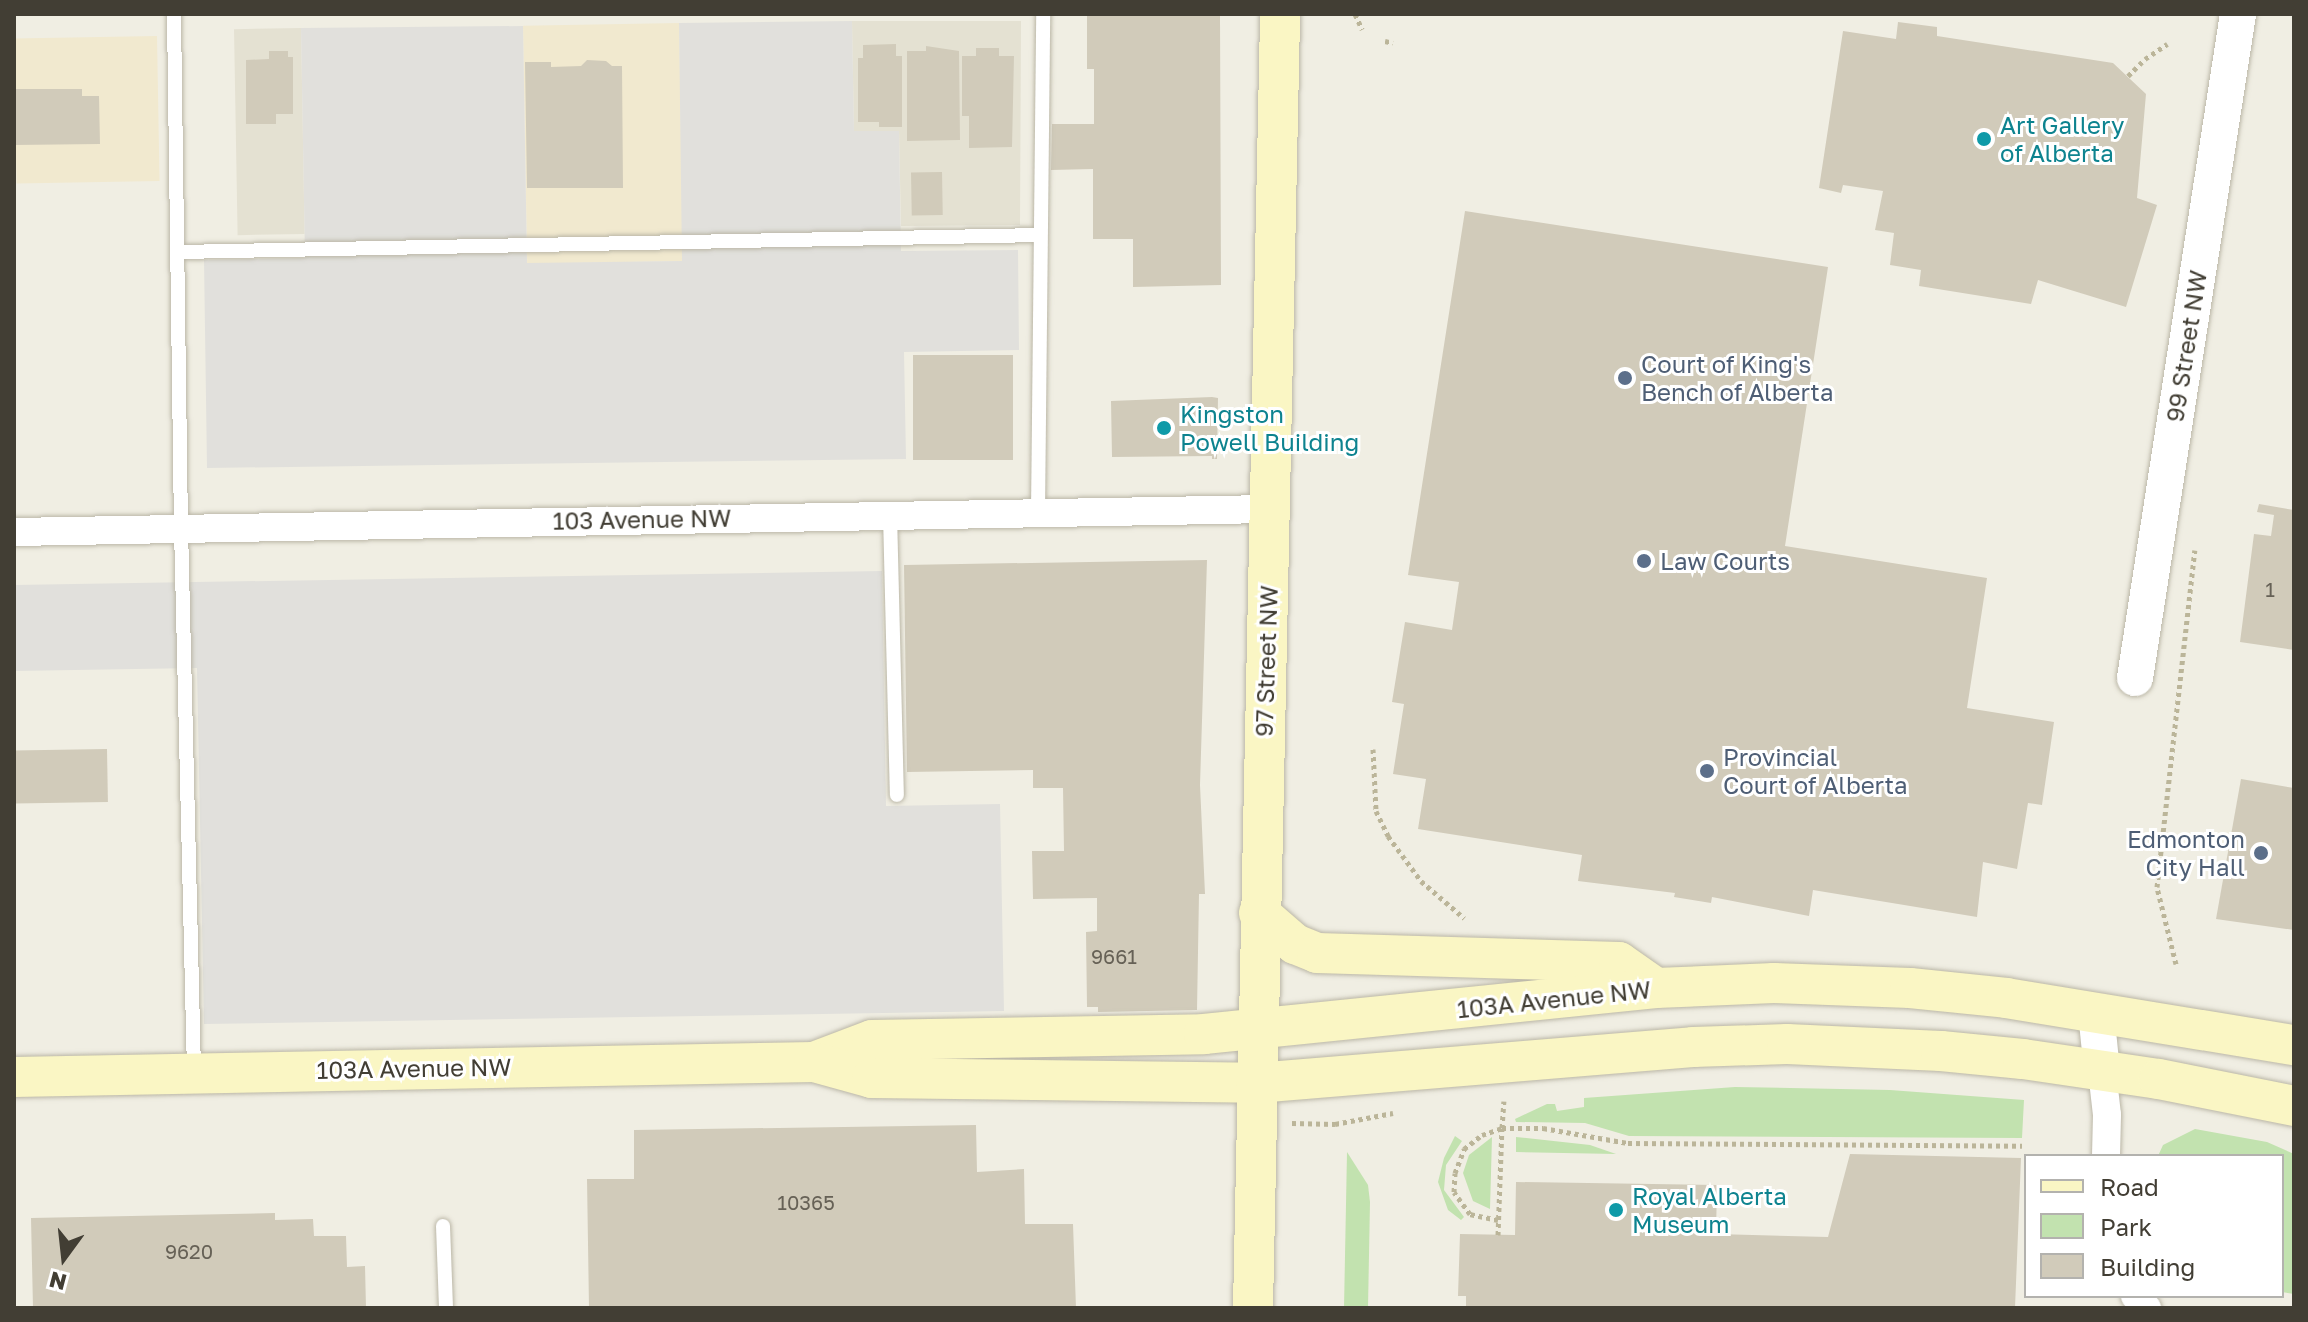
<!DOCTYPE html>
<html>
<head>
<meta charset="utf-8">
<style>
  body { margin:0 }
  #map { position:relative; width:2308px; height:1322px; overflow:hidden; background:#f0eee3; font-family:"Golos Text",sans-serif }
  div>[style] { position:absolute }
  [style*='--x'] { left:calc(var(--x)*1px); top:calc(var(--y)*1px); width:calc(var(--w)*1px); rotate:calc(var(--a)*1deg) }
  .residential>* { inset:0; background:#e4e1d2; transform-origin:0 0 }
  .commercial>* { inset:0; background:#f1e9cf; transform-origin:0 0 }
  .green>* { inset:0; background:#c2e2af }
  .parking>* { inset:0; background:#e1e0dc }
  .building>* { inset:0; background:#d1cbba; transform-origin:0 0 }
  .path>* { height:5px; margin-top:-2.5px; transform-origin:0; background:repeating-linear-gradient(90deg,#bbb599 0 4px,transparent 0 8px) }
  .roads { filter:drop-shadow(0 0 2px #bbb7a7) drop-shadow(0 0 2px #bbb7a7) }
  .service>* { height:14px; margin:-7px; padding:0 7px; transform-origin:7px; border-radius:7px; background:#fff }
  .minor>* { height:28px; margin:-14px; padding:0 14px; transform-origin:14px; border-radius:14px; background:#fff }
  .tertiary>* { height:36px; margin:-18px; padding:0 18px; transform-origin:18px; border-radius:18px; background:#fff }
  .secondary>* { height:40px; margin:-20px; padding:0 20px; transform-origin:20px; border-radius:20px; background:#faf6c4 }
  .dots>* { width:22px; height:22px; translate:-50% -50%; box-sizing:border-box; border:4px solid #fff; border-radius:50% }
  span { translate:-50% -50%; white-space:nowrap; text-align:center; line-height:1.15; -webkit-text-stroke:6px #fff; paint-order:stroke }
  .number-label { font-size:20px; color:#666156 }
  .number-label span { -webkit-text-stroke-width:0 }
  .culture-label { font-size:24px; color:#0d838f }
  .left { translate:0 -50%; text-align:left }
  .street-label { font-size:24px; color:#423e34 }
  .service-label { font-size:24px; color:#4e5e75 }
  .right { translate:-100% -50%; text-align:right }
  .frame { position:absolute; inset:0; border:16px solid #423e34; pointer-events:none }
  .legend { position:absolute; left:2024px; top:1154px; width:260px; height:144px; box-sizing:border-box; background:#fff; border:2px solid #b3b2ae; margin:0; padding:10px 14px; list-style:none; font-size:24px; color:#423e34 }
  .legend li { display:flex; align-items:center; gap:16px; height:40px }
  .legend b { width:40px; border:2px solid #b3b2ae }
  .north { position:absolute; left:24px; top:1218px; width:80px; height:80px; -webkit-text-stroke:6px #fff; paint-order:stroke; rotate:195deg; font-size:22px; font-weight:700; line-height:32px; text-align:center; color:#423e34 }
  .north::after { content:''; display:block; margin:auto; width:28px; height:36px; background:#423e34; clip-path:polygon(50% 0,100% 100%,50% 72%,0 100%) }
</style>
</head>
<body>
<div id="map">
  <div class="residential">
    <div style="clip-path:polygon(852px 21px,1021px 21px,1020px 225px,901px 226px,899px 131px,854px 132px)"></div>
    <div style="left:301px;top:28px;width:206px;height:67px;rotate:89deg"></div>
  </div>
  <div class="commercial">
    <div style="left:679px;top:23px;width:238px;height:156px;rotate:89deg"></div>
    <div style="left:157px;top:36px;width:145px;height:143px;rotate:89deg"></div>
  </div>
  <div class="green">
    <div style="clip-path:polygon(1735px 1087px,1890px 1090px,2024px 1100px,2022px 1138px,1629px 1136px,1585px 1123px,1516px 1122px,1515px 1119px,1547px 1104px,1555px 1104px,1557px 1111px,1584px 1107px,1584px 1098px)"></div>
    <div style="clip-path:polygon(2195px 1129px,2267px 1142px,2294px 1154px,2294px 1294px,2282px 1292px,2282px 1156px,2158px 1156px,2163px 1145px)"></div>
    <div style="clip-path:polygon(1455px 1136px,1462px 1141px,1446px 1165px,1444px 1190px,1464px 1217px,1461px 1220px,1448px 1210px,1438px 1182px,1444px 1158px)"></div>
    <div style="clip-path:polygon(1492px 1137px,1490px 1209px,1473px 1201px,1463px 1173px,1469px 1155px)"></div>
    <div style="clip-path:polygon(1516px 1137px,1590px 1145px,1616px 1154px,1516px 1152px)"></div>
    <div style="clip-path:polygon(1347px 1152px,1368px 1185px,1370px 1202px,1368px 1308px,1344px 1308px)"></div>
  </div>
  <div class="parking">
    <div style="clip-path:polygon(852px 21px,854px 131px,899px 131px,901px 251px,1018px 250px,1019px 350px,904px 352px,906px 459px,207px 468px,204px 260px,305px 258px,301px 28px,523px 26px,527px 263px,682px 261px,679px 23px)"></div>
    <div style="clip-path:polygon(882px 571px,886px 806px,1000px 804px,1004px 1011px,204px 1024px,197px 668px,14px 671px,14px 585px)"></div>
  </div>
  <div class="building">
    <div style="clip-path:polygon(1087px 15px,1220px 15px,1221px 285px,1133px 287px,1133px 239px,1093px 239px,1093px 169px,1051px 170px,1052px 124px,1094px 124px,1094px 69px,1087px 69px)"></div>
    <div style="clip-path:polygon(1898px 22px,1937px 27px,1937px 36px,2113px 63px,2146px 94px,2137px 198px,2157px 205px,2126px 307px,2038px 280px,2031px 304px,1919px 286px,1921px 270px,1890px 265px,1894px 233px,1875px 230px,1883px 191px,1843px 185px,1841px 193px,1819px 188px,1843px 31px,1896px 39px)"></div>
    <div style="clip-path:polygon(896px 44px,896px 56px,902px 56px,902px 127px,879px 127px,879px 122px,858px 122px,858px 58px,863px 58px,863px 45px)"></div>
    <div style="clip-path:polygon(926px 46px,959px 51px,960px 140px,907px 141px,907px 51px,926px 51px)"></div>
    <div style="clip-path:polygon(976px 48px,999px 48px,999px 56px,1014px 56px,1012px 147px,969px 148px,969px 116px,962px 116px,962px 56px,976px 56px)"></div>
    <div style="clip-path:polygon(269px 51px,288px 51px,288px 57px,293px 57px,293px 114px,276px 114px,276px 124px,246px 124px,246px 60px,269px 59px)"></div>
    <div style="clip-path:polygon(587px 60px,606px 61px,612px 66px,622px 66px,623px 188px,527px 188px,525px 62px,551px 62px,551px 67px,581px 66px)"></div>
    <div style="clip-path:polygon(14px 89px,82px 89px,82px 96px,99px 96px,100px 144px,14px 145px)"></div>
    <div style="left:942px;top:172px;width:43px;height:31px;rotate:89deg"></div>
    <div style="clip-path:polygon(1465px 211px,1828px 267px,1785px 546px,1987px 578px,1967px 708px,2054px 722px,2042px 805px,2028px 803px,2017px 869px,1983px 862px,1977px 917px,1813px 890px,1809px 916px,1712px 897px,1711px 903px,1674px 897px,1675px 893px,1578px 881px,1582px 855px,1418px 829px,1426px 779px,1393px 774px,1404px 704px,1392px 702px,1405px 622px,1452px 630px,1459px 582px,1408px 575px)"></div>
    <div style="left:913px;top:355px;width:100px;height:105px"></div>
    <div style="clip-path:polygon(1212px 397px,1218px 398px,1217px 459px,1212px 459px,1212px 456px,1112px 457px,1111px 401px)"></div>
    <div style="clip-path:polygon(2259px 504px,2294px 510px,2294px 650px,2240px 642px,2254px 534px,2271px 536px,2274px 515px,2257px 512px)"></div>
    <div style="clip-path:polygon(1207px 560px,1200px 785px,1205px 894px,1199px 894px,1197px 1010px,1098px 1012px,1098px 1007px,1087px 1007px,1086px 932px,1097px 931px,1097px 898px,1033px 899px,1032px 851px,1064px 851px,1063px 788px,1033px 788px,1033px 770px,907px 772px,904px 565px)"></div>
    <div style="left:107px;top:749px;width:53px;height:93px;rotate:89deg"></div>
    <div style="clip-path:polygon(2241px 779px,2294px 788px,2294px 930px,2216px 919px)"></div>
    <div style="clip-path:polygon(976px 1125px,977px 1172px,1024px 1169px,1025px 1224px,1073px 1224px,1076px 1308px,589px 1308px,587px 1179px,634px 1179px,634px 1130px)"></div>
    <div style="clip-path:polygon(1850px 1154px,2021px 1158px,2015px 1308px,1466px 1308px,1466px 1296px,1458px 1296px,1460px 1234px,1515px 1235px,1516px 1182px,1717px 1185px,1716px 1234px,1828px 1237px)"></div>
    <div style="clip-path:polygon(275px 1213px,275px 1220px,313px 1219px,314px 1236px,346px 1236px,347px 1267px,365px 1266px,366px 1308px,33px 1308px,31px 1218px)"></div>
  </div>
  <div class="path">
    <div style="--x:1355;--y:14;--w:17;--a:65"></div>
    <div style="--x:1385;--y:41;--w:8;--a:14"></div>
    <div style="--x:2128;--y:76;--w:24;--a:-45"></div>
    <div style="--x:2145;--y:59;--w:27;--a:-34"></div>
    <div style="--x:1373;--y:749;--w:62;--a:87.2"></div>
    <div style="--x:1376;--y:811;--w:28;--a:64"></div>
    <div style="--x:1388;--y:836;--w:56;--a:53.7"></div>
    <div style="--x:1421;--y:881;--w:57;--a:40.7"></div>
    <div style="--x:2176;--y:964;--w:79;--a:-103.9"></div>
    <div style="--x:2157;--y:887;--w:339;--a:-83.6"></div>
    <div style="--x:1292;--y:1123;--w:43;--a:1.3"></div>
    <div style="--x:1335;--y:1124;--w:59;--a:-10.7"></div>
    <div style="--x:1498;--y:1220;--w:29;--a:-168"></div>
    <div style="--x:1470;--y:1214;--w:27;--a:-126"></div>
    <div style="--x:1454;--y:1192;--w:19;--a:-87"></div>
    <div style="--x:1455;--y:1173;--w:26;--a:-69"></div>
    <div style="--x:1464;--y:1149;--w:23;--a:-38"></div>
    <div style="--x:1482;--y:1135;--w:21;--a:-19"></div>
    <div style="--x:1502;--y:1128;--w:27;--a:-86"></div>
    <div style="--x:1498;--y:1235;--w:107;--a:-87.9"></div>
    <div style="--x:1502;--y:1128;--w:41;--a:0"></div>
    <div style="--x:1543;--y:1128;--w:86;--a:10"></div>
    <div style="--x:1628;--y:1143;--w:394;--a:0.4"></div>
  </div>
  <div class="roads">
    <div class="service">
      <div style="--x:174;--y:14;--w:514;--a:89.22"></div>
      <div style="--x:181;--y:528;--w:544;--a:88.63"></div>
      <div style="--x:179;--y:252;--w:859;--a:-1.13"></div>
      <div style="--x:1038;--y:512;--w:498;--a:-89.4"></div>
      <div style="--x:890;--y:514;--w:281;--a:88.6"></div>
      <div style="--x:443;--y:1226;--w:82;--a:87.9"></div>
    </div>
    <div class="minor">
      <div style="--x:14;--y:532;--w:1255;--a:-1.05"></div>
      <div style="--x:2102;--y:1071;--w:44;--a:83.5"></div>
      <div style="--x:2107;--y:1115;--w:41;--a:91.4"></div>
      <div style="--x:2135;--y:1296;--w:17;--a:45"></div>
    </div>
    <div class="tertiary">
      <div style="--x:2135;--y:678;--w:672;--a:-81.18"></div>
      <div style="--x:2096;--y:1012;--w:59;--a:84.2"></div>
    </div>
    <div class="secondary">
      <div style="--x:1259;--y:913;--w:48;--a:40.7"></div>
      <div style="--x:1295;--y:944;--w:24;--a:22"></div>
      <div style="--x:1317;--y:953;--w:302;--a:1.7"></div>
      <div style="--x:1619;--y:962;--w:45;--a:35.1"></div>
      <div style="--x:814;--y:1062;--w:62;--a:-20.8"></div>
      <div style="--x:872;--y:1040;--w:332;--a:-1"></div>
      <div style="--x:1204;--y:1034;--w:454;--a:-5.8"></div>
      <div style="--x:1656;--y:988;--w:118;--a:-2.4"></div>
      <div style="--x:1774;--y:983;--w:136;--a:2.1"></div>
      <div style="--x:1910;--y:988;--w:97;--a:5.9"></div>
      <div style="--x:2006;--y:998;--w:292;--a:9.3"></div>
      <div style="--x:14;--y:1077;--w:800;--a:-1.07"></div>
      <div style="--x:814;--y:1062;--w:60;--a:15.4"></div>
      <div style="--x:872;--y:1078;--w:384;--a:0.7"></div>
      <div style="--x:1256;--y:1083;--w:438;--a:-4.7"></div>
      <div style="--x:1693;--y:1047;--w:94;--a:-1.8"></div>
      <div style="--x:1787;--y:1044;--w:154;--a:2.6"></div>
      <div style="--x:1941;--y:1051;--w:82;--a:5.6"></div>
      <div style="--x:2023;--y:1059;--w:137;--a:8.4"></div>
      <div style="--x:2159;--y:1079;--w:138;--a:11.3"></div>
      <div style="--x:1253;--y:1308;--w:1294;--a:-88.8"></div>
    </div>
  </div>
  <div class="dots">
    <div style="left:1984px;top:139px;background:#0f9aa8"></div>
    <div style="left:1625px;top:378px;background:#5c6f8a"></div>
    <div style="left:1164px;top:428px;background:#0f9aa8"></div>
    <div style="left:1644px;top:561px;background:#5c6f8a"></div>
    <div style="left:1707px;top:771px;background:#5c6f8a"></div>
    <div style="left:2261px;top:853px;background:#5c6f8a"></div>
    <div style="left:1616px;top:1210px;background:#0f9aa8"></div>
  </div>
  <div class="number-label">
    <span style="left:2270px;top:589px">1</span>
    <span style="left:1114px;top:956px">9661</span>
    <span style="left:806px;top:1202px">10365</span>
    <span style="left:189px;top:1251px">9620</span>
  </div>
  <div class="culture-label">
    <span class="left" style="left:2000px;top:139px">Art Gallery<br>of Alberta</span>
    <span class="left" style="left:1180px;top:428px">Kingston<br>Powell Building</span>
    <span class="left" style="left:1632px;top:1210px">Royal Alberta<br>Museum</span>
  </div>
  <div class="street-label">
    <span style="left:2186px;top:346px;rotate:-81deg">99 Street NW</span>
    <span style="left:642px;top:519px;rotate:-1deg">103 Avenue NW</span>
    <span style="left:1266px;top:661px;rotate:-88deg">97 Street NW</span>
    <span style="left:1554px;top:999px;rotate:-6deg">103A Avenue NW</span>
    <span style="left:414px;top:1068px;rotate:-1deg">103A Avenue NW</span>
  </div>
  <div class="service-label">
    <span class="left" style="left:1641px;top:378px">Court of King's<br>Bench of Alberta</span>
    <span class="left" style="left:1660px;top:561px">Law Courts</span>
    <span class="left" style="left:1723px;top:771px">Provincial<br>Court of Alberta</span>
    <span class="right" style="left:2245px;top:853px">Edmonton<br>City Hall</span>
  </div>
  <div class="frame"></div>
  <ul class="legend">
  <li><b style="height:10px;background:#faf6c4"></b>Road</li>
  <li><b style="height:22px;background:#c2e2af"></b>Park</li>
  <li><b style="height:22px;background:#d1cbba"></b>Building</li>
  </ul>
  <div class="north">N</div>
</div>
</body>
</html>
